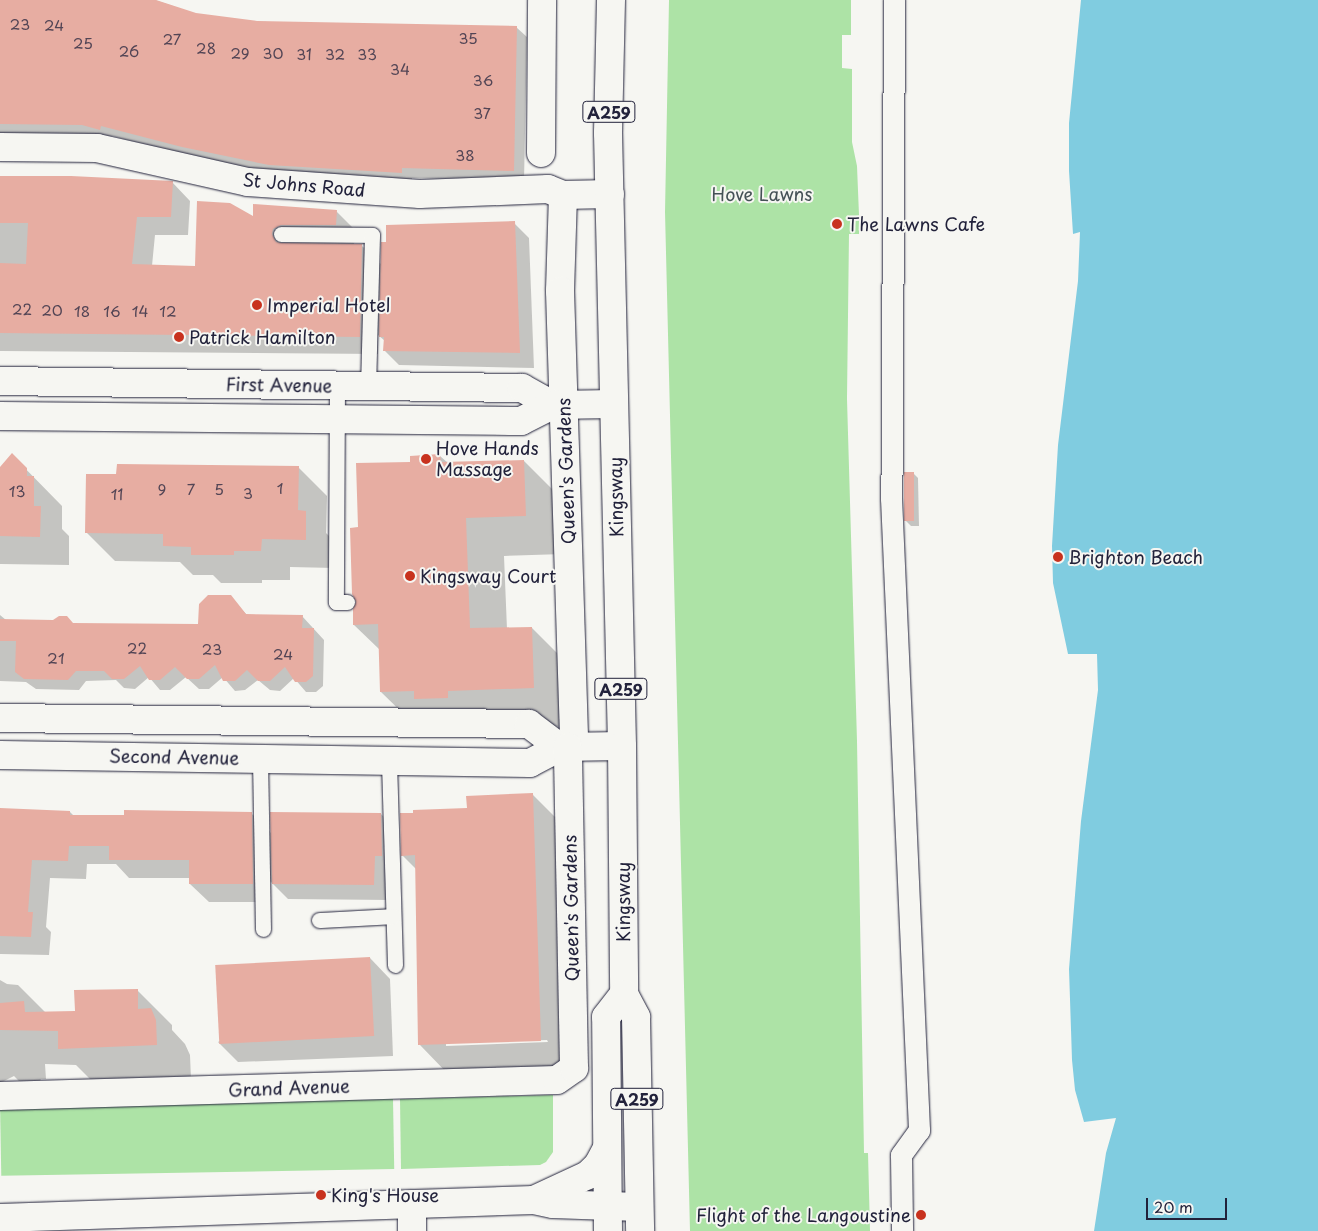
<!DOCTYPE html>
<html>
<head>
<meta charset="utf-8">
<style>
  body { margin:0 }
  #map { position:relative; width:1318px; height:1231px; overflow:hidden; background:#f6f6f2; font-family:"Playpen Sans",sans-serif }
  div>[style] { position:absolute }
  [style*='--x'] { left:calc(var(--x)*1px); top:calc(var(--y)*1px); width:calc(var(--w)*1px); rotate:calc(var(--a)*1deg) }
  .green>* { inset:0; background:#ade3a6; transform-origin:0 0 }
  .water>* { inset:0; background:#80cce0 }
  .shadow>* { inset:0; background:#0003 }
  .building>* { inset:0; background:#e7ada2; transform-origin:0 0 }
  .roads { filter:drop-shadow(0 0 1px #22223b) drop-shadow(0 0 1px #22223b) }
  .service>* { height:15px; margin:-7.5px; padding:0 7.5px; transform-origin:7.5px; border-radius:7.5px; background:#f6f6f2 }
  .pedestrian>* { height:21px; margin:-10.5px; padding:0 10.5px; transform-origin:10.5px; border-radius:10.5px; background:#f6f6f2 }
  .minor>* { height:28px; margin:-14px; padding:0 14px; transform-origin:14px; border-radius:14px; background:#f6f6f2 }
  .secondary>* { height:28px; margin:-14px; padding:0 14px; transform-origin:14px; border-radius:14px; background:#f6f6f2 }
  .primary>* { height:28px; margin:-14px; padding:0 14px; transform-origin:14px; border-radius:14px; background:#f6f6f2 }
  .dots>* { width:14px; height:14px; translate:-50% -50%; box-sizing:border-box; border:2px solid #f6f6f2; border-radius:50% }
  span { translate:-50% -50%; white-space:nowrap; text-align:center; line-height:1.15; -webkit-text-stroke:4px #f6f6f2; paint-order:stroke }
  .number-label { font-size:15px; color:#534555 }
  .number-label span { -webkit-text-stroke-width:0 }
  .shield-label span { padding:1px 4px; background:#f6f6f2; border:1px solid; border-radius:4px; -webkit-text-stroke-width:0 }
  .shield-label { font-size:16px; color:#22223b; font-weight:700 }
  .street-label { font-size:18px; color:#22223b }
  .park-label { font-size:18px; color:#455256 }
  .poi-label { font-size:18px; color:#22223b }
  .left { translate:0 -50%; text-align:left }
  .right { translate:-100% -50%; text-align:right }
  .scale { position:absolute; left:1146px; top:1198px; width:81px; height:22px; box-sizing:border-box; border:2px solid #22223b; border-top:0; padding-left:6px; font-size:15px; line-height:18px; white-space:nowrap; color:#22223b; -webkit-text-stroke:4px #f6f6f2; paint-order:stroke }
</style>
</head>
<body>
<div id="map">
  <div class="green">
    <div style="clip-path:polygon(669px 0,851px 0,851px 35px,842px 35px,842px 68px,852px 69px,852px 142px,857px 166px,859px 215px,859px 234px,849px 234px,847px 399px,857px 741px,864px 1153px,868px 1153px,870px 1231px,690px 1231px,665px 212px)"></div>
    <div style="clip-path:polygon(553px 1095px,553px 1152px,546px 1162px,540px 1165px,401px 1169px,400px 1099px)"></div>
    <div style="left:393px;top:1099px;width:70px;height:393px;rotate:89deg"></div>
  </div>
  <div class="water">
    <div style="clip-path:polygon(1081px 0,1318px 0,1318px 1231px,1094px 1231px,1106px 1153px,1116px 1118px,1084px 1122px,1075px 1090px,1072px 1060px,1069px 969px,1081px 821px,1098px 690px,1097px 654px,1068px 654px,1053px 583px,1052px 546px,1058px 445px,1078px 281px,1080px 232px,1073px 234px,1069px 171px,1069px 123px)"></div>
  </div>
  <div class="shadow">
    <div style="clip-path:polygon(0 0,155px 0,196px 14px,228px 20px,289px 23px,516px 27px,527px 37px,524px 181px,412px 178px,412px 182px,281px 175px,194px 157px,112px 136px,110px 139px,93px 135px,0 133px)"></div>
    <div style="clip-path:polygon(0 176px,172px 182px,190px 201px,188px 235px,155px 235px,152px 266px,196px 267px,254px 218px,336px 211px,354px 229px,354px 245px,362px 246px,382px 265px,514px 223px,529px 238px,534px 368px,399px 365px,384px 350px,385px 341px,378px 335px,378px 354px,0 351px)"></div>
    <div style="clip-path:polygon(12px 455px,62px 506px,62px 529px,69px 536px,69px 565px,0 564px,0 468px)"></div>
    <div style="clip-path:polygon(440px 456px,448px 463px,524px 461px,562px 499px,564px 554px,504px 556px,507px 629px,532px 628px,570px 666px,572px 726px,486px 729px,486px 736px,454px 737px,446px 729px,420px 730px,381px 692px,380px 650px,354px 625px,358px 601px,359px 529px,412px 463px)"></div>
    <div style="clip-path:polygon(298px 467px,327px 496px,326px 533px,334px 541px,334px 568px,290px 567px,290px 580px,262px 580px,262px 583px,221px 583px,213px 575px,193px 575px,180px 562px,115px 561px,86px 532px,117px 475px)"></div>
    <div style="clip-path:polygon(913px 473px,918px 478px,919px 526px,911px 526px,906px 521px)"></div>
    <div style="clip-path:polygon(230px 597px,247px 615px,302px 616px,324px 640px,323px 686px,316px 692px,306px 692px,294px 678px,280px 691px,270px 690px,258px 680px,245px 690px,235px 691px,223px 677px,209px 689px,199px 689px,186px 677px,170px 690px,160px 690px,149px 677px,135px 689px,124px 688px,116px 680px,86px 681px,79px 690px,36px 689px,26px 682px,0 681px,0 615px,6px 620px,73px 624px,199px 625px)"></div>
    <div style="clip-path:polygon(evenodd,533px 795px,562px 824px,570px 1070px,448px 1074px,420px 1045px,416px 869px,402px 855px,468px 809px,533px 795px,547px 1040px,548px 1042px,446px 1046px,446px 1043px,547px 1040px)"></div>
    <div style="clip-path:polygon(0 809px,70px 812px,74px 816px,251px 813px,272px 834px,381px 814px,396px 830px,389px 900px,288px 899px,270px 881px,271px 902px,209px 902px,190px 884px,190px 878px,129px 878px,116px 864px,87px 864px,86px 879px,50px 878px,46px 927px,51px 932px,49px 955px,0 954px)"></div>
    <div style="clip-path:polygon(370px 958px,390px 979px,393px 1056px,238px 1062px,218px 1042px)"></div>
    <div style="clip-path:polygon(0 980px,7px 984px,18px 985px,46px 1013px,76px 1012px,137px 990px,172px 1025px,172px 1030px,185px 1044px,190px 1055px,191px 1079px,94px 1083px,76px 1065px,45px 1064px,46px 1079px,41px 1079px,37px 1087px,25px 1087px,14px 1076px,0 1083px)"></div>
  </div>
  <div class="building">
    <div style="clip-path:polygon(0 0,156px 0,196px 13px,257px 21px,517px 26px,514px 171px,402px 168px,402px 173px,269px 165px,182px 147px,101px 126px,100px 130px,82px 125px,0 124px)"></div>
    <div style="clip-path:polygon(0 176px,71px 176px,173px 181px,171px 217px,137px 217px,132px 264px,195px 266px,197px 201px,230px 203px,253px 216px,253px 204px,337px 210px,336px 225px,281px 225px,273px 229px,272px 234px,276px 242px,281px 243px,362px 244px,360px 337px,0 333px,0 263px,26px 264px,28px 223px,0 223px)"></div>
    <div style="clip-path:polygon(515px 221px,520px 353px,383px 351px,384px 337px,379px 337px,381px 242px,386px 242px,386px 225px)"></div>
    <div style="clip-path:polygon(12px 453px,27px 468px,27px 476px,34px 476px,34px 506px,41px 506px,40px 537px,0 536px,0 467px)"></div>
    <div style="clip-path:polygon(440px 454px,441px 462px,524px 460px,526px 516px,466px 518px,470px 628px,532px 627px,534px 688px,448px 691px,448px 698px,414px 699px,414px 691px,380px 692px,378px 624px,353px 625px,353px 609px,356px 602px,352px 594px,350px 528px,358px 527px,356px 463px,410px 462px,410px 456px)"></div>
    <div style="clip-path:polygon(117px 464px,299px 466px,298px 510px,306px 511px,306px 540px,262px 539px,261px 551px,234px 551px,234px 555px,191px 555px,191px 547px,163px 546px,163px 534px,85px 533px,86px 474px,116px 474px)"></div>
    <div style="left:904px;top:472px;width:10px;height:49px"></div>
    <div style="clip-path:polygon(208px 595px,231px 595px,246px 614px,303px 615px,302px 628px,314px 628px,313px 676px,306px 682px,295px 682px,285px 667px,270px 681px,258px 681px,247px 670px,235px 681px,223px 681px,215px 665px,199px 679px,187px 679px,175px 667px,160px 680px,149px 680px,140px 666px,124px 679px,112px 679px,104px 671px,76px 671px,68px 680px,24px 679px,15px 672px,16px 641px,0 641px,0 619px,53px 620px,59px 616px,67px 616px,73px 623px,198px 624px,199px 604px)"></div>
    <div style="clip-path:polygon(533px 793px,541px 1041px,418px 1045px,415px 855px,401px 856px,400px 813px,413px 813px,413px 810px,467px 808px,466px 796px)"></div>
    <div style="clip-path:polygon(0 808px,70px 811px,70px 815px,124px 815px,124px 810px,252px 812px,253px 884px,189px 884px,189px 860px,109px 860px,109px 846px,69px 846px,68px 861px,32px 860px,28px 912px,33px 912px,31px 937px,0 936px)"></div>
    <div style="clip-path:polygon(270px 812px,381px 813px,382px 856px,375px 856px,374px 885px,272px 884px)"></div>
    <div style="left:370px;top:957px;width:79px;height:155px;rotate:87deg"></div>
    <div style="clip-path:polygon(138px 989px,138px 1009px,151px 1008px,156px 1020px,157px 1045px,58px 1049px,58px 1031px,0 1030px,0 1003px,24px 1001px,25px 1012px,75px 1011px,74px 990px)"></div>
  </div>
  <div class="roads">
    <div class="service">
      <div style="--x:281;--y:234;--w:91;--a:0.6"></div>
      <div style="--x:372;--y:235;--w:151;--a:91.5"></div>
      <div style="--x:337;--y:386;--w:216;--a:90.3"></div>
      <div style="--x:336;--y:602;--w:11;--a:0"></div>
      <div style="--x:260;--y:758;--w:171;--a:89"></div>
      <div style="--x:389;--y:762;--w:203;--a:88.3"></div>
      <div style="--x:319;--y:920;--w:73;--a:-3.1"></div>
    </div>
    <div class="pedestrian">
      <div style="--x:894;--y:0;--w:498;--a:90.3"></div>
      <div style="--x:891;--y:498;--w:633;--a:87.46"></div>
      <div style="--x:919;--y:1130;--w:31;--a:126"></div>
      <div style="--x:901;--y:1155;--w:76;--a:89.2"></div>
    </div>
    <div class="minor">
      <div style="--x:0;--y:147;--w:97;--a:0.6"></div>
      <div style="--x:97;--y:148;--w:155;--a:12.7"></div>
      <div style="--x:248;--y:182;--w:172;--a:4"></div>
      <div style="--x:420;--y:194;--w:128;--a:-2.2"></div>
      <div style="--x:548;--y:189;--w:16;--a:22"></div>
      <div style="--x:563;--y:195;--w:47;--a:-1.2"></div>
      <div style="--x:541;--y:153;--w:153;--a:-89.6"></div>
      <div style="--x:563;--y:195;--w:96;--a:91.8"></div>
      <div style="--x:560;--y:291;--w:455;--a:88.2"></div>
      <div style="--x:0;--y:381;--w:522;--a:0.77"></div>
      <div style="--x:522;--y:388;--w:35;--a:29"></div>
      <div style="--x:0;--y:416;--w:511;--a:0.56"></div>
      <div style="--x:511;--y:421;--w:10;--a:0"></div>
      <div style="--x:521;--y:421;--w:36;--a:-27"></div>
      <div style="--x:553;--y:405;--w:61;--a:-0.9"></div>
      <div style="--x:0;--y:718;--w:529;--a:0.65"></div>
      <div style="--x:529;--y:724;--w:39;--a:37"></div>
      <div style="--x:0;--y:755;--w:530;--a:0.86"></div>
      <div style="--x:530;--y:763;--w:34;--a:-28"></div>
      <div style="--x:560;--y:747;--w:62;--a:-0.9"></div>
      <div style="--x:0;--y:1096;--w:557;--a:-1.65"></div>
      <div style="--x:557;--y:1080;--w:21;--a:-35"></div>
      <div style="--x:574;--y:1068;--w:321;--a:-91.1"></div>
    </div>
    <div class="secondary">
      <div style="--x:534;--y:1200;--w:60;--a:-24.8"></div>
      <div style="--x:588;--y:1175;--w:14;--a:-45"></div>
      <div style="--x:598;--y:1165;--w:17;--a:-62"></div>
      <div style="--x:412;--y:1204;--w:27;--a:90"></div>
      <div style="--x:0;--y:1218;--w:534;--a:-1.93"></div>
      <div style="--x:534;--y:1200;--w:19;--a:12"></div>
      <div style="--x:553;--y:1204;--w:86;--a:2"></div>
    </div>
    <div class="primary">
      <div style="--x:611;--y:0;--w:133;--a:91.3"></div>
      <div style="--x:608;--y:133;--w:613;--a:88.69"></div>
      <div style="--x:622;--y:746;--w:248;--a:89.5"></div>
      <div style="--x:624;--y:994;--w:26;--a:62"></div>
      <div style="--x:636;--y:1017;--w:214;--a:88.9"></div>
      <div style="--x:608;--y:1231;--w:214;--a:-90.5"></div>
      <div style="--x:606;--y:1017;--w:29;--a:-52"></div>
    </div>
  </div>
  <div class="dots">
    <div style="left:837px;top:224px;background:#c8321e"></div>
    <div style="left:257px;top:305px;background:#c8321e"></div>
    <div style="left:179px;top:337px;background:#c8321e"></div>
    <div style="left:426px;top:459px;background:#c8321e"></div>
    <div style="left:1058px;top:557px;background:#c8321e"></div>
    <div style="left:410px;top:576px;background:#c8321e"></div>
    <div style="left:321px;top:1195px;background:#c8321e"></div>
    <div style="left:921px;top:1215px;background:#c8321e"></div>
  </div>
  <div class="number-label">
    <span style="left:20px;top:24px">23</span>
    <span style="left:54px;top:25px">24</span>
    <span style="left:468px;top:38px">35</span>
    <span style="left:172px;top:39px">27</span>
    <span style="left:83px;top:43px">25</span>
    <span style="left:206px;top:48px">28</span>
    <span style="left:129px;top:51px">26</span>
    <span style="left:240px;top:53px">29</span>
    <span style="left:273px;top:53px">30</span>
    <span style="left:304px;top:54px">31</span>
    <span style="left:335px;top:54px">32</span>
    <span style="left:367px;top:54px">33</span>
    <span style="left:400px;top:69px">34</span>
    <span style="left:483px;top:80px">36</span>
    <span style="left:482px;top:113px">37</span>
    <span style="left:465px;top:155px">38</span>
    <span style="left:22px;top:309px">22</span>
    <span style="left:52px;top:310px">20</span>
    <span style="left:82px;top:311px">18</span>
    <span style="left:112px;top:311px">16</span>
    <span style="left:140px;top:311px">14</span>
    <span style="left:168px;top:311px">12</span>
    <span style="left:280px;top:488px">1</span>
    <span style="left:162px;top:489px">9</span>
    <span style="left:191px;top:489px">7</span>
    <span style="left:219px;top:489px">5</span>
    <span style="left:17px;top:491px">13</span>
    <span style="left:248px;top:493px">3</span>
    <span style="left:117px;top:494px">11</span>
    <span style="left:137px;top:648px">22</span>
    <span style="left:212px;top:649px">23</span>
    <span style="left:283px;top:654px">24</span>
    <span style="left:56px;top:658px">21</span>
  </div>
  <div class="shield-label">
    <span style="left:609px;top:112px">A259</span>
    <span style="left:621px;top:689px">A259</span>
    <span style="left:637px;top:1099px">A259</span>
  </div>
  <div class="street-label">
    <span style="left:304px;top:185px;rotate:5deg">St Johns Road</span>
    <span style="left:279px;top:385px;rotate:1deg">First Avenue</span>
    <span style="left:566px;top:471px;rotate:-92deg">Queen's Gardens</span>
    <span style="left:616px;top:497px;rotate:-91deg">Kingsway</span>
    <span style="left:174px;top:757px;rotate:1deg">Second Avenue</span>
    <span style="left:623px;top:902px;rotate:-90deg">Kingsway</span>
    <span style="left:571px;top:908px;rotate:-91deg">Queen's Gardens</span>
    <span style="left:289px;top:1088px;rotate:-2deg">Grand Avenue</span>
  </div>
  <div class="park-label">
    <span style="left:762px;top:194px">Hove Lawns</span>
  </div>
  <div class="poi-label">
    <span class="left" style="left:847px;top:224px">The Lawns Cafe</span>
    <span class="left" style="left:267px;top:305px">Imperial Hotel</span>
    <span class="left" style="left:189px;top:337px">Patrick Hamilton</span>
    <span class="left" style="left:436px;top:459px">Hove Hands<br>Massage</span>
    <span class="left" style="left:1068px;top:557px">Brighton Beach</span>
    <span class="left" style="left:420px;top:576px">Kingsway Court</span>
    <span class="left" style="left:331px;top:1195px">King's House</span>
    <span class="right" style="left:911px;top:1215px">Flight of the Langoustine</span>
  </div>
  <div class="scale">20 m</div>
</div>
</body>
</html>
